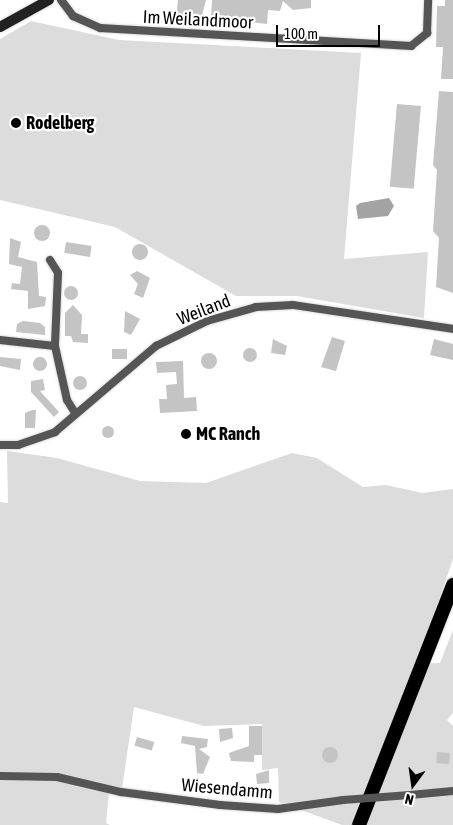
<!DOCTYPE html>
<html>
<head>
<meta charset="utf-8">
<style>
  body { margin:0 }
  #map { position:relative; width:453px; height:825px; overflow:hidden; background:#fff; font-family:"Asap Condensed",sans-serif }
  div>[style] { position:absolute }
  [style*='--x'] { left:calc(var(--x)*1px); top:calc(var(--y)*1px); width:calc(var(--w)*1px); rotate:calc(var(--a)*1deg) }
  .green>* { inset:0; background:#dcdcdc }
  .water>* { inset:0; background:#a3a3a3 }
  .building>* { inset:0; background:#c4c4c4; transform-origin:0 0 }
  .round { border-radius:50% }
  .roads { filter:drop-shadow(0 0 1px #dbdbdb) drop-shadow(0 0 1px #dbdbdb) }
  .street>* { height:8px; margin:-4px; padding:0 4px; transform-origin:4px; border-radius:4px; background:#555 }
  .secondary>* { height:10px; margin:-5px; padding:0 5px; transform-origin:5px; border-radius:5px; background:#222 }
  .highway>* { height:14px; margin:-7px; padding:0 7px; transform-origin:7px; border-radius:7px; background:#000 }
  .street-bridge>* { height:8px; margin:-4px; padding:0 4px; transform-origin:4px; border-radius:4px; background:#555 }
  .dots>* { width:14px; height:14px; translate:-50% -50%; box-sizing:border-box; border:2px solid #fff; border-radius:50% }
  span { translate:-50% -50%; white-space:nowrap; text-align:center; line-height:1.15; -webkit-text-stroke:4.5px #fff; paint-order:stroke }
  .street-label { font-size:18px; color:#000 }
  .poi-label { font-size:18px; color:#000; font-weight:700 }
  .left { translate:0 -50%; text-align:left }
  .north { position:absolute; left:388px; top:760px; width:50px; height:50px; -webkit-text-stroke:4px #fff; paint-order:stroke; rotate:194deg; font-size:14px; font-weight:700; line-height:20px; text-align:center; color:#000 }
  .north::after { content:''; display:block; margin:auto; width:18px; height:22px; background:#000; clip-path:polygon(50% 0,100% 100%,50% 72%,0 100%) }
  .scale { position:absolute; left:276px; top:25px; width:104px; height:22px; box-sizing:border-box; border:2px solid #000; border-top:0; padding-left:6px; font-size:15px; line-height:18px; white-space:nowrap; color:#000; -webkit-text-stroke:4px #fff; paint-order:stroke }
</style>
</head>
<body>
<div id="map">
  <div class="green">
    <div style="clip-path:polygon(31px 21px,119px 40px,361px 53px,344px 259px,428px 252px,424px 318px,297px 296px,236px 296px,115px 227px,0 200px,0 39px)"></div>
    <div style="clip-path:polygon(7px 451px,57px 458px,140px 481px,206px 483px,292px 453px,317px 458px,363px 487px,386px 485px,422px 493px,453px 489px,453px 559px,417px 664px,440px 663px,453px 630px,453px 713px,447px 720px,453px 726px,453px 825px,342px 825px,301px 810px,279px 802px,278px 768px,262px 770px,262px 724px,204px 726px,134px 707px,122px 789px,109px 792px,106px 823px,110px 825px,0 825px,0 502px,8px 503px)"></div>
  </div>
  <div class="water">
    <div style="clip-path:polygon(389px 198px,394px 206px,388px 216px,358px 219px,356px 206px,360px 203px)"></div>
  </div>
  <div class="building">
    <div style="clip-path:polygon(178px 0,206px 0,200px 23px,176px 18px)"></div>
    <div style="clip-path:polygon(212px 0,311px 0,311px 8px,293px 10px,283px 1px,280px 11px,268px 10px,267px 24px,211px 17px)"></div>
    <div style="clip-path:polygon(445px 0,453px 0,453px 79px,441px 79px,443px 47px,436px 47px,437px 6px,445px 6px)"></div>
    <div style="clip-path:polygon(439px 91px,453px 92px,453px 293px,436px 287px,439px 238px,433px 231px,437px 170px,433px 165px)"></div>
    <div style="left:397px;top:104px;width:24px;height:83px;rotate:5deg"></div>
    <div class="round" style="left:34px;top:225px;width:16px;height:16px"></div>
    <div style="clip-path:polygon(10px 238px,21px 242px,18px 257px,37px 262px,39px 296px,46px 297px,45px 306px,28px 309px,28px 291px,11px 289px,12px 283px,20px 284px,22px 267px,9px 264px)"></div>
    <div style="left:66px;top:242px;width:26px;height:11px;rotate:9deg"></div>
    <div class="round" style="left:132px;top:244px;width:16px;height:16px"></div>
    <div style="clip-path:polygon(137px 271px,150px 278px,143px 298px,134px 294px,138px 284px,130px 275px)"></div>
    <div class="round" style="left:64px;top:286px;width:14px;height:14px"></div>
    <div style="clip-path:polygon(73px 305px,82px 315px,81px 334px,88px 334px,88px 343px,73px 342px,71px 336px,65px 336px,65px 313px)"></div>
    <div style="clip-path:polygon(125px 311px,140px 319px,131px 335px,124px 332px)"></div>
    <div style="clip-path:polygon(23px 321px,40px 323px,45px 327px,45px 335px,16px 332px,17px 324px)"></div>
    <div style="clip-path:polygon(332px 337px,345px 341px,336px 371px,321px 367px)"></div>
    <div style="clip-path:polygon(273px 339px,287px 346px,285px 355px,271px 353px)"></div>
    <div style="clip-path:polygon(434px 339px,453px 344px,453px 360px,430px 355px)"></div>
    <div class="round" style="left:243px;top:348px;width:14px;height:14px"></div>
    <div style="left:112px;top:349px;width:15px;height:10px"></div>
    <div class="round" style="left:201px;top:353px;width:16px;height:16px"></div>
    <div class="round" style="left:33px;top:357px;width:14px;height:14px"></div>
    <div style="clip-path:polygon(0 357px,21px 359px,20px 370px,0 366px)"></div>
    <div style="clip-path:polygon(183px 361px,184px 398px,196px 397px,197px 411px,160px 413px,159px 399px,167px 399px,166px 385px,177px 384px,176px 372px,157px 373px,156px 362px)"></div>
    <div class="round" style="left:73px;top:376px;width:14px;height:14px"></div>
    <div style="clip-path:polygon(43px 379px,45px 390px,40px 391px,59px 412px,54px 417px,31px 392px,31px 381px)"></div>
    <div style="clip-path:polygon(32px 410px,36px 410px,35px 428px,25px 428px,25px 413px)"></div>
    <div class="round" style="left:102px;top:426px;width:12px;height:12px"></div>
    <div style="clip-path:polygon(249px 726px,262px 726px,262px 755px,254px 755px,254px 762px,231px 761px,229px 753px,249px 746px)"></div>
    <div style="clip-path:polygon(232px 728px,233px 738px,220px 742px,219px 729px)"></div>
    <div style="clip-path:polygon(182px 736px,208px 739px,207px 747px,199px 749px,210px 757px,203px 774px,197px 773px,195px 746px,181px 743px)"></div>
    <div style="left:137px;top:737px;width:18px;height:9px;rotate:16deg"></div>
    <div class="round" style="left:322px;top:747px;width:16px;height:16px"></div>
    <div style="left:437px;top:752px;width:13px;height:11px;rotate:4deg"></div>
    <div style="clip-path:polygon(269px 770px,269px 783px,257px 784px,256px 774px)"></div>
  </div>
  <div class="roads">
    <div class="street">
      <div style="--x:61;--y:0;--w:20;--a:53"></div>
      <div style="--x:73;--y:16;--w:30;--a:24"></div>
      <div style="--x:100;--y:28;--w:312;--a:3.3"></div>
      <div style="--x:411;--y:46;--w:21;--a:-39"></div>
      <div style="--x:427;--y:33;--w:33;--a:-88"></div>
      <div style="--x:50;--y:260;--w:15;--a:58"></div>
      <div style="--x:58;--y:273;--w:73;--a:92.4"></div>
      <div style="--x:55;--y:346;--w:55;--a:77.5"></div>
      <div style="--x:67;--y:400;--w:15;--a:58"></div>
      <div style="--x:0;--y:340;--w:55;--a:6.2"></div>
      <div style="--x:0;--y:445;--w:18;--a:0"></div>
      <div style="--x:18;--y:445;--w:39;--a:-19"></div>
      <div style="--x:55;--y:432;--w:133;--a:-40.4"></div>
      <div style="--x:156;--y:346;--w:57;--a:-26.1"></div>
      <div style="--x:207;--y:321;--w:51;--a:-15.9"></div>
      <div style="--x:256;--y:307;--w:37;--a:-3"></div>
      <div style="--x:293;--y:305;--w:162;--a:8.5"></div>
      <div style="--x:0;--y:776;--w:57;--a:1"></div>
      <div style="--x:57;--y:777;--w:66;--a:13.2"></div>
      <div style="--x:121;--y:792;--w:100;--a:7.5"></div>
      <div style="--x:220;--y:805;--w:58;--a:3.9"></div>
      <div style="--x:278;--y:809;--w:66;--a:-7.9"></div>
      <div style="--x:410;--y:795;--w:43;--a:-5.3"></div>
    </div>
    <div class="secondary">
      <div style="--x:0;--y:27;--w:56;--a:-28.9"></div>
    </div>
    <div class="highway">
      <div style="--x:359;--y:825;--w:258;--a:-68.6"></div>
    </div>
  </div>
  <div class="street-bridge">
    <div style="--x:343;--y:800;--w:67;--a:-4.3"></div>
  </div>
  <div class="dots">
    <div style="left:16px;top:123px;background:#000"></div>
    <div style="left:186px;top:434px;background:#000"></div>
  </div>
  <div class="street-label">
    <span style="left:198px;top:20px;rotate:3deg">Im Weilandmoor</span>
    <span style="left:204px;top:310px;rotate:-21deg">Weiland</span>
    <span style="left:227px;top:789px;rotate:5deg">Wiesendamm</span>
  </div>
  <div class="poi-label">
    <span class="left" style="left:26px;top:123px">Rodelberg</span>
    <span class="left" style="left:196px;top:434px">MC Ranch</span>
  </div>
  <div class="north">N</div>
  <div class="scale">100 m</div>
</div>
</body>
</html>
